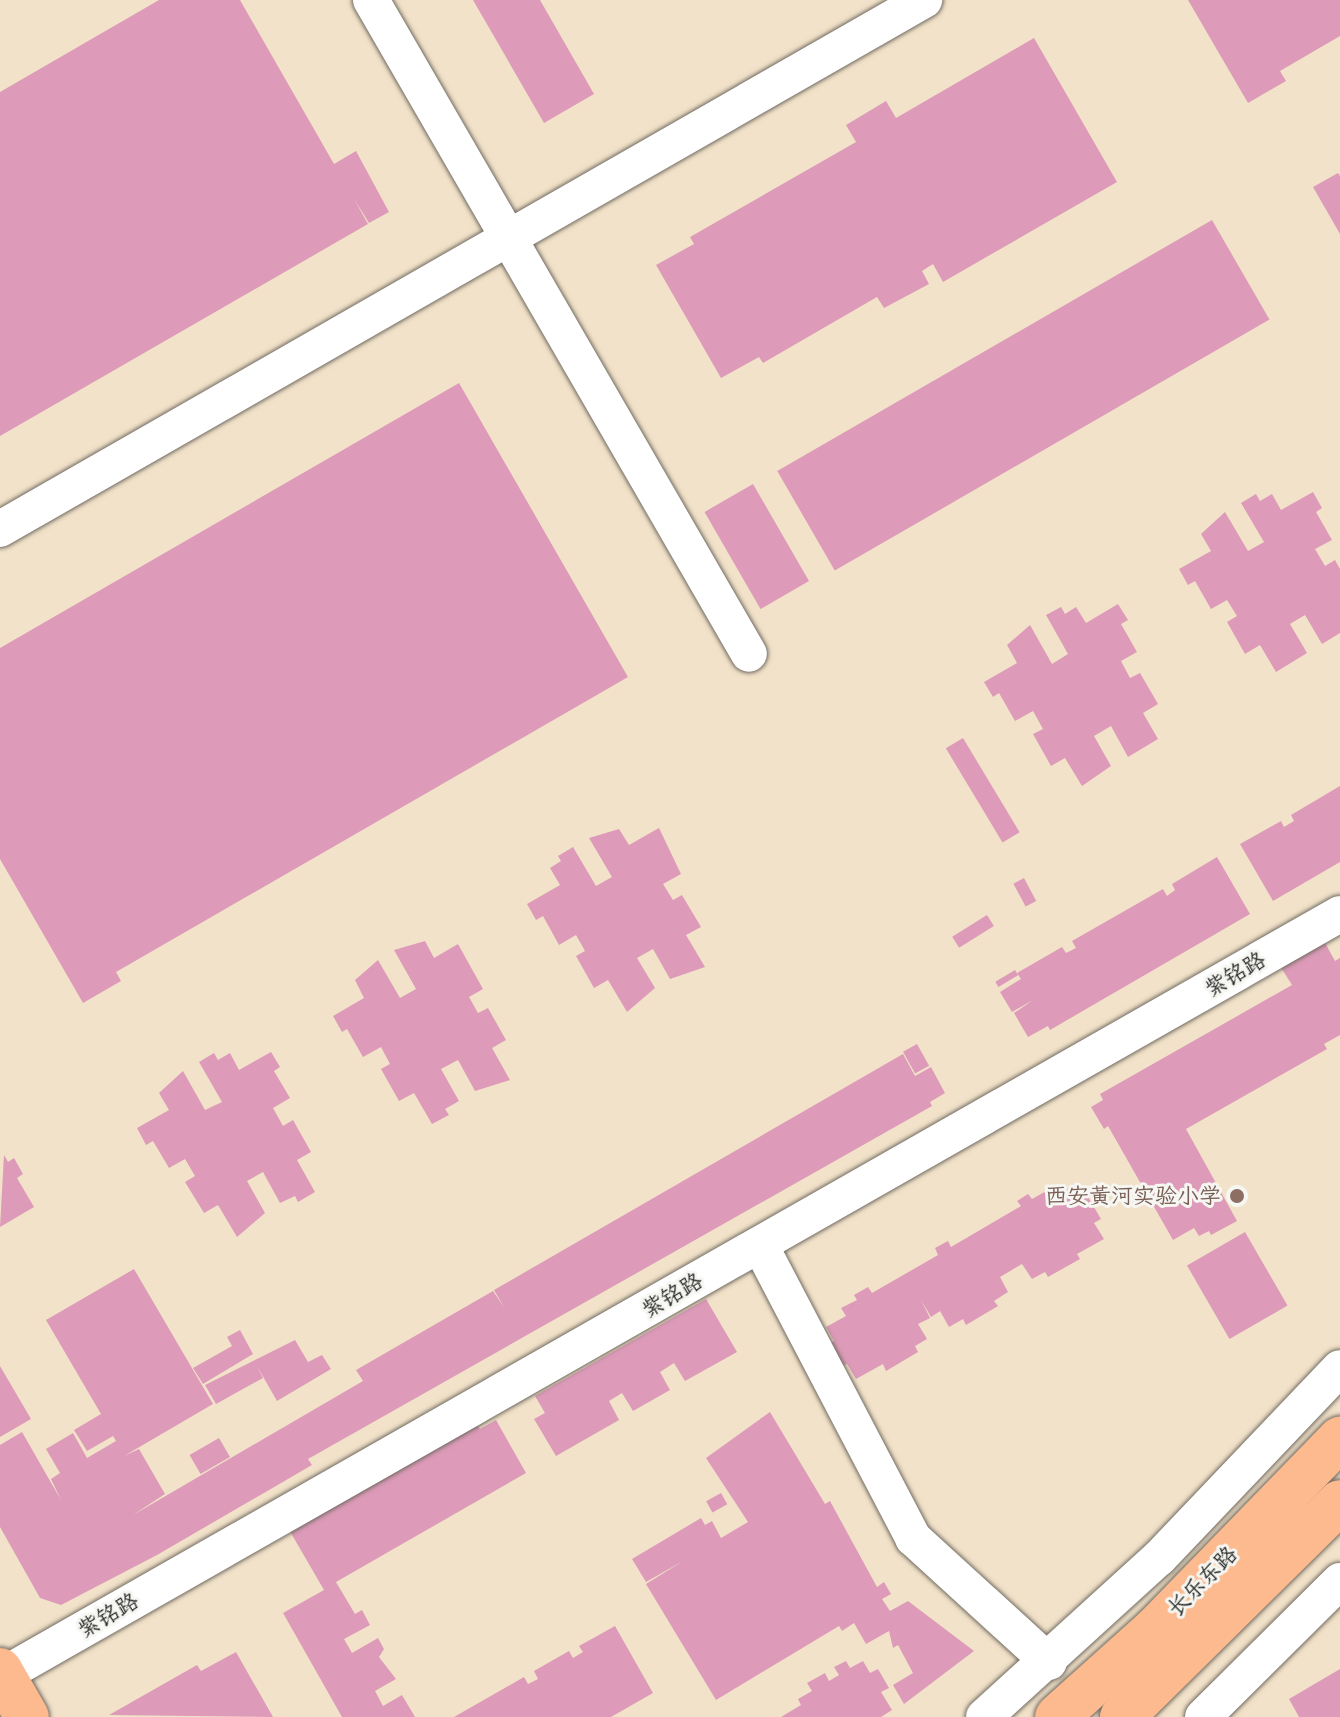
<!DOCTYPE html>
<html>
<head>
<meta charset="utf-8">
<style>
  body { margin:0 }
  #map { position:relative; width:1340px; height:1717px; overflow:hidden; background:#f2e2c9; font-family:Delius,"LXGW WenKai TC",sans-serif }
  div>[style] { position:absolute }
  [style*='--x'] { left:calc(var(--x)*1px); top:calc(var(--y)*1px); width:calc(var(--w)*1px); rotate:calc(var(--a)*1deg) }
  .building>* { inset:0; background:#dd9bb9; transform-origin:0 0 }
  .roads { filter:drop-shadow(0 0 2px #716b62) drop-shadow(0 0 2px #716b62) }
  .minor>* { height:36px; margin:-18px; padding:0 18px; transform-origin:18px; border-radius:18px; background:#fff }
  .major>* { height:44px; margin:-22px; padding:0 22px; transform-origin:22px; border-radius:22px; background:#fcba8e }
  .dots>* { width:22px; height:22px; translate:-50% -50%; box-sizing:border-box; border:4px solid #f6f6f2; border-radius:50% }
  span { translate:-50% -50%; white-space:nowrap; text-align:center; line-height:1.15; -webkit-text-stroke:6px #f6f6f2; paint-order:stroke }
  .street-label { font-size:22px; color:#2b2b2b }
  .education-label { font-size:22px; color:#785e54 }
  .right { translate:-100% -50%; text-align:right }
</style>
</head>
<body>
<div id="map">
  <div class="building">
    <div style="clip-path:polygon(159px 0,240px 0,334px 164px,356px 151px,389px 212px,369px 223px,354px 199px,368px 224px,0 436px,0 92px)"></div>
    <div style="clip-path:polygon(473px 0,540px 0,594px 94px,544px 123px)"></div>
    <div style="clip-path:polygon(1188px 0,1340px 0,1340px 36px,1280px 71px,1286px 81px,1248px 103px)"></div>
    <div style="clip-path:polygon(1034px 38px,1117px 182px,943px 282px,933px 264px,922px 271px,929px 284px,884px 308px,877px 297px,763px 363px,759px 357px,721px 378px,656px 265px,694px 244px,690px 237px,856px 142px,846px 125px,886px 101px,896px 118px)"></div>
    <div style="clip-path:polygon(1338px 173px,1340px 176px,1340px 234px,1313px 187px)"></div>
    <div style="left:1212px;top:220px;width:115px;height:502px;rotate:60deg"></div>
    <div style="clip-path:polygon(459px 383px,628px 677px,116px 972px,121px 981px,83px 1003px,0 859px,0 648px)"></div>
    <div style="left:753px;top:484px;width:112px;height:56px;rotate:60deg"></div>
    <div style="clip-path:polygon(1313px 492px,1322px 508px,1316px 512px,1332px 540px,1315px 549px,1325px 566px,1335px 560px,1340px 569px,1340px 633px,1322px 644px,1305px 615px,1290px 624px,1307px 653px,1276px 672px,1260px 645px,1245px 654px,1227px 622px,1237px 616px,1227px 600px,1211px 609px,1195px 581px,1188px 585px,1179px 569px,1211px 551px,1201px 534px,1225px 512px,1248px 551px,1264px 542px,1241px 503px,1256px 494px,1260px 501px,1272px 494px,1281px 510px)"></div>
    <div style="clip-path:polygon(1118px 604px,1128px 620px,1121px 624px,1137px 652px,1121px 661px,1130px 678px,1140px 673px,1158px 704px,1143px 713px,1158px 739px,1128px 757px,1111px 726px,1094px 736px,1111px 766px,1082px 786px,1065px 758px,1051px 766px,1033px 734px,1043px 729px,1033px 711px,1015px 721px,999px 693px,993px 697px,984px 682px,1017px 663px,1007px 645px,1030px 625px,1052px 664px,1068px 654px,1046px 615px,1061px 607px,1065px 614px,1076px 607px,1086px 623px)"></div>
    <div style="left:963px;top:738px;width:110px;height:20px;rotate:59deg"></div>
    <div style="clip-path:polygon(1340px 786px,1340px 862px,1273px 901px,1240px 844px,1281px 821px,1284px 827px,1294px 821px,1291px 815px)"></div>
    <div style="clip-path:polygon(659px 828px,681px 874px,663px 884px,673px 900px,682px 895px,701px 927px,686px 935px,705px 967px,670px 979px,653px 949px,637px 958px,655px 988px,627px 1012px,608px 980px,594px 988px,576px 956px,585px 951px,576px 935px,559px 945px,543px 916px,536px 920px,527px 904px,560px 885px,550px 868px,561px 861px,558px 856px,573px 847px,596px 886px,612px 877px,589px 838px,619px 829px,629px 845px)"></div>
    <div style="clip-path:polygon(1217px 857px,1250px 914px,1050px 1030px,1048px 1026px,1028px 1037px,1014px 1013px,1033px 1000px,1012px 1012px,1000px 992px,1021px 979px,1017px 973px,1062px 947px,1066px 953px,1076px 948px,1072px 941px,1163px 889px,1167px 896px,1175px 890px,1172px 884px)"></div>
    <div style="left:1024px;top:878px;width:26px;height:12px;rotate:62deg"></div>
    <div style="left:987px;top:915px;width:13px;height:41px;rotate:58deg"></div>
    <div style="clip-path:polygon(425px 941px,434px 958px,458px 944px,483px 989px,469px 997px,478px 1013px,488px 1008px,506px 1040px,492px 1048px,510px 1080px,475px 1091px,458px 1060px,441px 1069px,459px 1101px,445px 1109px,449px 1115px,432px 1124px,414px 1093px,399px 1101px,381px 1069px,390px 1064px,381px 1047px,363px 1057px,347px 1029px,342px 1032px,333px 1016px,364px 998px,355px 980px,378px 960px,400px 998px,416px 989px,394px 950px)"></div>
    <div style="clip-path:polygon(1324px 941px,1335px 961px,1340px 958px,1340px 1035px,1324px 1044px,1327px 1049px,1186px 1129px,1237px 1221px,1211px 1235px,1209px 1231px,1199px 1236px,1194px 1228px,1173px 1240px,1108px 1126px,1104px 1129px,1091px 1107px,1103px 1100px,1100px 1094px,1292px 985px,1280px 966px)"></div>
    <div style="left:1015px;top:970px;width:6px;height:23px;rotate:59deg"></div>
    <div style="left:917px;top:1044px;width:25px;height:16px;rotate:61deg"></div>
    <div style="clip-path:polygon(271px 1052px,280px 1067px,274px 1071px,290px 1098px,273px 1108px,283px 1126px,293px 1120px,311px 1152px,297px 1160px,315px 1192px,298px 1202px,295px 1196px,280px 1203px,263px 1172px,247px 1181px,265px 1213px,237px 1237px,218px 1205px,204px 1213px,185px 1182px,195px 1176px,185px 1159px,169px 1168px,153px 1141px,146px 1145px,137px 1128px,169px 1110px,159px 1093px,183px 1071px,205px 1110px,222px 1102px,199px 1062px,214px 1053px,218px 1060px,230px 1053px,239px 1070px)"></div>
    <div style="clip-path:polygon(903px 1054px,915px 1076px,931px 1067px,945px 1093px,930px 1102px,932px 1106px,308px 1459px,312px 1465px,157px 1555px,61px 1605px,40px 1598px,0 1527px,0 1445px,22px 1432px,61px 1500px,51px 1479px,60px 1473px,46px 1449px,73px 1433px,87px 1458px,116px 1441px,113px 1436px,87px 1451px,74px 1430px,101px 1414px,46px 1320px,134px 1269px,213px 1404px,124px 1456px,139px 1449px,165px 1494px,133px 1515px,363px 1381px,356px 1370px,493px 1291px,504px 1307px,494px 1290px)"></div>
    <div style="clip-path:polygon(4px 1155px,8px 1162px,14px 1158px,23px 1174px,17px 1178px,34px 1207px,0 1227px)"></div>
    <div style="clip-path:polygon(1072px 1186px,1080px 1199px,1087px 1195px,1101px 1219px,1094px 1223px,1104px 1239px,1077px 1254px,1080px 1259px,1048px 1277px,1045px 1272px,1032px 1279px,1022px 1264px,1000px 1277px,1008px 1292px,994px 1301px,998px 1306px,966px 1325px,963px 1319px,949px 1327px,940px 1311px,931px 1317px,921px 1300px,930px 1318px,918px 1324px,927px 1339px,915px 1346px,918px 1352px,886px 1371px,883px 1364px,856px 1379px,847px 1364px,841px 1367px,828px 1344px,834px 1341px,826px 1327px,846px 1316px,841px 1308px,857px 1300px,854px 1295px,868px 1287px,872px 1293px,938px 1255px,935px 1248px,948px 1241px,951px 1247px,1021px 1206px,1017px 1201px,1028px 1194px,1032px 1199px,1048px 1190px,1053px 1197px)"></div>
    <div style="left:1245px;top:1232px;width:85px;height:67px;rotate:60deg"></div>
    <div style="clip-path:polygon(706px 1299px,737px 1352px,685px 1381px,674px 1363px,660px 1372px,670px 1390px,633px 1411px,622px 1393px,609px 1401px,619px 1420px,556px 1456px,534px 1419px,545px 1413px,535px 1396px)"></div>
    <div style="clip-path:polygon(240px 1330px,253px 1354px,203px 1384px,193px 1368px,232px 1346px,227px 1337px)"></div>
    <div style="clip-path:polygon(295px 1340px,308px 1362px,322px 1355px,331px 1369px,277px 1401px,257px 1366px,263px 1378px,216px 1404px,205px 1385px)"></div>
    <div style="clip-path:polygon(0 1366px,31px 1419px,0 1437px)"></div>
    <div style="clip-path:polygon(770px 1412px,825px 1504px,830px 1501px,877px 1587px,884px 1582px,891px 1594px,882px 1599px,890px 1611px,908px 1601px,974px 1651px,904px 1704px,893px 1685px,913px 1673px,898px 1645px,893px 1648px,889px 1631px,866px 1644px,854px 1623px,842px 1631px,839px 1626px,716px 1700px,646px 1584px,683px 1561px,646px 1582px,632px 1559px,701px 1518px,705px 1525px,712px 1521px,721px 1538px,748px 1522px,706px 1458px)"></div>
    <div style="clip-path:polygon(496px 1420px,526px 1473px,336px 1582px,355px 1614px,362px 1610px,370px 1625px,344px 1639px,352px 1653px,378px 1638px,384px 1649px,379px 1657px,396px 1679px,375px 1691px,383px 1706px,402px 1695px,415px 1717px,342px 1717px,283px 1613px,324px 1590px,288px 1528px,475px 1421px,480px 1429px)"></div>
    <div style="left:219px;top:1438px;width:22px;height:34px;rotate:60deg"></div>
    <div style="left:721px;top:1493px;width:13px;height:17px;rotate:61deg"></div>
    <div style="clip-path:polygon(615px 1626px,653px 1693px,611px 1717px,454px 1717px,524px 1677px,528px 1684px,538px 1679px,534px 1671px,569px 1651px,573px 1658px,583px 1652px,579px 1646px)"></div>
    <div style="clip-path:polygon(236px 1652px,273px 1717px,109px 1715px,197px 1665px,201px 1671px)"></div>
    <div style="clip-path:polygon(846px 1661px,850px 1668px,863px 1661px,870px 1673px,878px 1669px,889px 1688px,881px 1692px,892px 1710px,881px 1717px,781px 1717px,801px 1705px,798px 1699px,812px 1691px,807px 1683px,825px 1673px,829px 1681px,839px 1675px,834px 1667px)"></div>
    <div style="clip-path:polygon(1340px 1669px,1340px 1717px,1299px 1717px,1289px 1699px)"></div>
  </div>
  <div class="roads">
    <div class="minor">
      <div style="--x:371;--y:0;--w:755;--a:59.97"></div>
      <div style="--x:0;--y:529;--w:1065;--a:-29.79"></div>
      <div style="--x:760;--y:1245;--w:331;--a:62.4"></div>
      <div style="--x:913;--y:1538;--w:184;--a:42.4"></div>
      <div style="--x:3;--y:1675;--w:1538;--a:-29.65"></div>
      <div style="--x:984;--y:1717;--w:236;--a:-42.3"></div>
      <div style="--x:1159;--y:1558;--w:262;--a:-46.4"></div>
      <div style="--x:1203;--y:1717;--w:193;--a:-44.8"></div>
    </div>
    <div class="major">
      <div style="--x:0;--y:1670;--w:54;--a:60.1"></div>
      <div style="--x:1057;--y:1717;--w:130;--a:-41.9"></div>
      <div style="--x:1154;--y:1630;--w:267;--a:-45.8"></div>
      <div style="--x:1122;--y:1717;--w:306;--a:-44.6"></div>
    </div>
  </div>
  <div class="dots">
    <div style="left:1237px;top:1196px;background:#8d6e63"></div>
  </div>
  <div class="street-label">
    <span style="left:1235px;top:974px;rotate:-30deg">紫铭路</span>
    <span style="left:672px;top:1295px;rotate:-30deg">紫铭路</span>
    <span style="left:1202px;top:1581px;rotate:-45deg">长乐东路</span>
    <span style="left:108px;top:1615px;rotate:-30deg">紫铭路</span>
  </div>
  <div class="education-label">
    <span class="right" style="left:1221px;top:1196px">西安黄河实验小学</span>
  </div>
</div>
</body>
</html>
